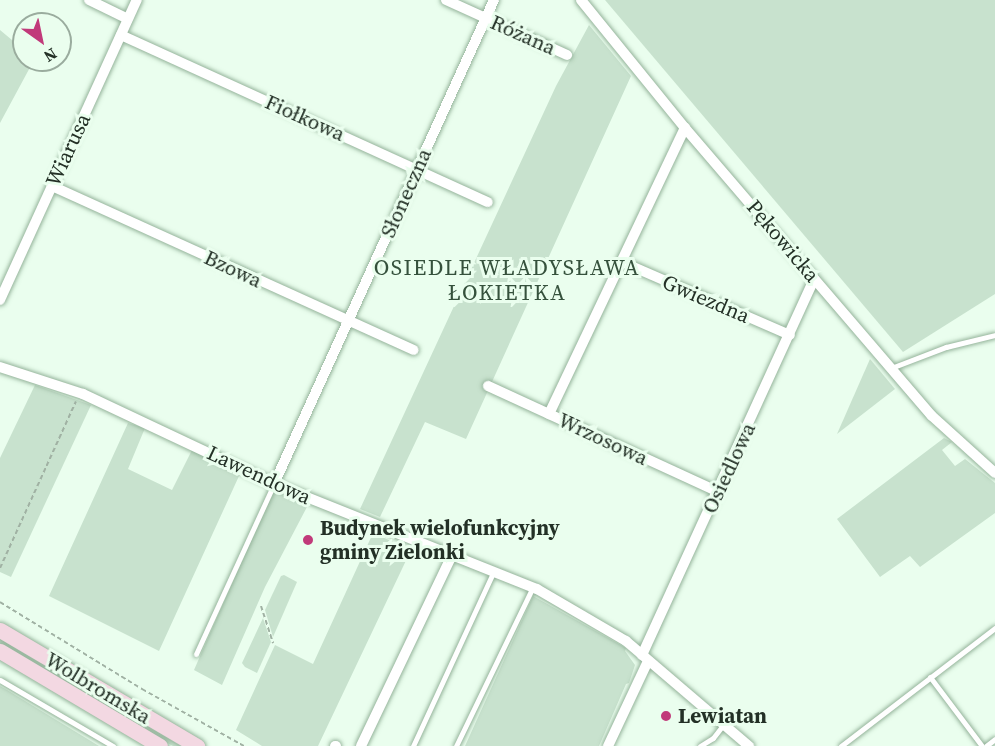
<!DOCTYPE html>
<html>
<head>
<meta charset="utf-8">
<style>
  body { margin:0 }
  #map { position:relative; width:995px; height:746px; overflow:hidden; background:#eafeee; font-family:"Source Serif 4",serif }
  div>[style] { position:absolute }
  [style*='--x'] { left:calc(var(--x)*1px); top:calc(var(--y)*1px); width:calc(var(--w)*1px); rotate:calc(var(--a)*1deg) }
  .green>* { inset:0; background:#c8e2ce }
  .path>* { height:2px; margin-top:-1px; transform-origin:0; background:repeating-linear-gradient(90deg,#a0b1a3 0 4.5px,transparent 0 7.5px) }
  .roads { filter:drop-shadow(0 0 2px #94b39a) drop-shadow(0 0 2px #94b39a) }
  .lane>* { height:5px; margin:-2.5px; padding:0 2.5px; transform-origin:2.5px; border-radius:2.5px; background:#fff }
  .street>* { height:10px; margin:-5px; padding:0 5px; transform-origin:5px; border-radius:5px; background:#fff }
  .secondary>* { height:15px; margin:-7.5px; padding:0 7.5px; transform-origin:7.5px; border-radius:7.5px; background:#f3d8e2 }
  .dots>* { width:16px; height:16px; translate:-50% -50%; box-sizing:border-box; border:3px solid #eafeee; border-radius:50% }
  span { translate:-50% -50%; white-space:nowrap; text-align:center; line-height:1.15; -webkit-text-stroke:6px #eafeee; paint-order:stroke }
  .street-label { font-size:21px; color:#233026 }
  .poi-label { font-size:21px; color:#233026; font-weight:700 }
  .left { translate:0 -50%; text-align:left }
  .neighbourhood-label { font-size:22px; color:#35513c; letter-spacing:1.5px }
  .north { position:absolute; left:12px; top:12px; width:60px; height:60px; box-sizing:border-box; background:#eafeee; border:2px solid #9aac9e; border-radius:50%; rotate:147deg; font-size:16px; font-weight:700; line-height:24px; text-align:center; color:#233026 }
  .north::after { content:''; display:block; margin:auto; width:21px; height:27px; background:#c13a7a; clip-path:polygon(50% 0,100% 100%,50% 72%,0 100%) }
</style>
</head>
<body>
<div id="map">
  <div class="green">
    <div style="clip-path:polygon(605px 0,995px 0,995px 294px,903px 352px)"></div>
    <div style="clip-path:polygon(589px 25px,631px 76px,466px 439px,425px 422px,380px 517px,360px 509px,556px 86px)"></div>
    <div style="clip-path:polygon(0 30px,24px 50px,24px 60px,34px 60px,0 123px)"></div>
    <div style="clip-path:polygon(870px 359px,895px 389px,837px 434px)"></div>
    <div style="clip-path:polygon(35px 385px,91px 405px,11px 577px,0 572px,0 458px)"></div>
    <div style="clip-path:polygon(128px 423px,145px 428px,128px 469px,172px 490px,192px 450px,239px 476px,159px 651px,49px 596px)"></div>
    <div style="clip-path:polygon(944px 438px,952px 442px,942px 450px,955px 466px,965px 459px,995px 483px,995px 513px,920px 567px,910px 556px,880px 577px,837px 519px)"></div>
    <div style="clip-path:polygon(273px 490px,308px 505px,265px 587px,222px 685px,194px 670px)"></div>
    <div style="clip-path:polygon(373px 533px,411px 550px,318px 746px,262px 746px,236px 730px,275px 645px,313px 664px)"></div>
    <div style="clip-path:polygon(284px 575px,297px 582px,273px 637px,265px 610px,281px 576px)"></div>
    <div style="clip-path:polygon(533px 596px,626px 648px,625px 651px,635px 665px,629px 683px,626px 684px,599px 746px,465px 746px)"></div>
    <div style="clip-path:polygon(263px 618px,271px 642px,257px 673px,245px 667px,242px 663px)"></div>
    <div style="clip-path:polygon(0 639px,86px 691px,181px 746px,173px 746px,136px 726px,0 643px)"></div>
    <div style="clip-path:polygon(0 686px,7px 690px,99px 746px,0 746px)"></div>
  </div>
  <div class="path">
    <div style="--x:0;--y:568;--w:183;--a:-65.5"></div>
    <div style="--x:0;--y:602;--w:167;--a:31.5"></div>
    <div style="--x:142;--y:689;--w:117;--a:29.2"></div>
    <div style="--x:261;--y:606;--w:39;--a:72"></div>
  </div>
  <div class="roads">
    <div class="lane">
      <div style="--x:891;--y:368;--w:59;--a:-20.9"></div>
      <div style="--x:946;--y:347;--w:50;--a:-13.8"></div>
      <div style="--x:196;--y:654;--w:187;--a:-65.4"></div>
      <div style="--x:930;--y:677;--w:86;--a:53"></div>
      <div style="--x:0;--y:680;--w:131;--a:30.3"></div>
      <div style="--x:413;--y:746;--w:193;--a:-65.2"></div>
      <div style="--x:456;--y:746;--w:177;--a:-64.2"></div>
      <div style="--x:700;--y:746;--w:15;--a:-32"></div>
      <div style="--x:713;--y:738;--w:18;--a:-52"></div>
      <div style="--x:841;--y:746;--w:194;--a:-37.5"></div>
      <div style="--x:986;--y:746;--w:11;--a:-38"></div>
    </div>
    <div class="street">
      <div style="--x:89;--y:0;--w:43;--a:26"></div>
      <div style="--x:446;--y:0;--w:133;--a:24.4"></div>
      <div style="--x:581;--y:0;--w:165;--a:50.9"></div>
      <div style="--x:685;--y:128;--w:379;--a:49.4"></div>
      <div style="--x:932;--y:416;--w:85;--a:42.1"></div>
      <div style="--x:121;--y:35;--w:403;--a:24.5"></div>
      <div style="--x:52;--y:186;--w:397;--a:24.4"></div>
      <div style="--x:622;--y:262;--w:183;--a:23.5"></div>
      <div style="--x:0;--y:300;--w:330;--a:-65.5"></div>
      <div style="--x:0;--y:367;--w:87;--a:18"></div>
      <div style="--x:83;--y:394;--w:211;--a:25.2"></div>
      <div style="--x:274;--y:484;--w:283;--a:21.8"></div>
      <div style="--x:537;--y:589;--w:103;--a:30.3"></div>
      <div style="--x:626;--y:641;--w:162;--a:40.5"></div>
      <div style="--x:488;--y:386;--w:253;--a:24.7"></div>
      <div style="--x:549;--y:414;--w:317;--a:-64.6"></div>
      <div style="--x:274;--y:484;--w:532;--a:-65.56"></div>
      <div style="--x:642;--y:655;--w:413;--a:-65.4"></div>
      <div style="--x:335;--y:746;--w:1;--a:0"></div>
      <div style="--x:361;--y:746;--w:212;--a:-64.5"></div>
      <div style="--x:608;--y:746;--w:94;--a:-64.8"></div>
    </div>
    <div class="secondary">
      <div style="--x:0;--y:630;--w:229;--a:30.5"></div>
      <div style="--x:0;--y:651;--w:186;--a:30.7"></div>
    </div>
  </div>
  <div class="dots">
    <div style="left:308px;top:540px;background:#c13a7a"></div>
    <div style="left:666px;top:716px;background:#c13a7a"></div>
  </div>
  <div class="street-label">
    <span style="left:523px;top:35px;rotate:24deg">Różana</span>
    <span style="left:305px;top:118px;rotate:24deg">Fiołkowa</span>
    <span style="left:68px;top:150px;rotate:-65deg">Wiarusa</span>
    <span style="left:406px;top:193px;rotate:-66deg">Słoneczna</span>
    <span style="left:783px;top:241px;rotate:50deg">Pękowicka</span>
    <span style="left:233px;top:269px;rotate:25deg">Bzowa</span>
    <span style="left:706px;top:299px;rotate:23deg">Gwiezdna</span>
    <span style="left:603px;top:439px;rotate:25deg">Wrzosowa</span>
    <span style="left:729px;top:468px;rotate:-65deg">Osiedlowa</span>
    <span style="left:259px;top:475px;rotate:25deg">Lawendowa</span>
    <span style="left:98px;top:688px;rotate:31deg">Wolbromska</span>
  </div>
  <div class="poi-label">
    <span class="left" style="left:320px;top:540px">Budynek wielofunkcyjny<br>gminy Zielonki</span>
    <span class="left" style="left:678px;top:716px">Lewiatan</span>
  </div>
  <div class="neighbourhood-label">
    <span style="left:507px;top:280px">OSIEDLE WŁADYSŁAWA<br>ŁOKIETKA</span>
  </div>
  <div class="north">N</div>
</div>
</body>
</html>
